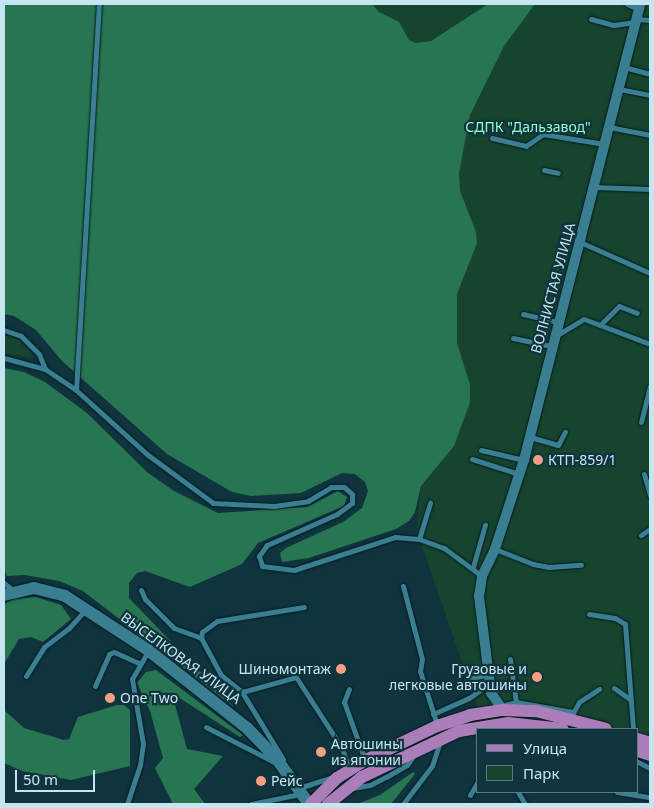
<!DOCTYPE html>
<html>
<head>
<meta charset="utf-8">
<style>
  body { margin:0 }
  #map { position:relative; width:654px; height:808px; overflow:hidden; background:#0f343e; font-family:"Noto Sans",sans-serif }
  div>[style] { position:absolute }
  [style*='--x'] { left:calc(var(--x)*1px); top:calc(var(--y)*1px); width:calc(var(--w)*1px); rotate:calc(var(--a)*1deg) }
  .green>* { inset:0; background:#16442e }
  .forest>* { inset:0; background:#287551 }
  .roads { filter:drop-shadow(0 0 1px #051a20) drop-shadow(0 0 1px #051a20) }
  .service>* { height:5px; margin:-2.5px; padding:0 2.5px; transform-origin:2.5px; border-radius:2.5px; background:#3a7e92 }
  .minor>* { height:10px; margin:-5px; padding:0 5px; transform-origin:5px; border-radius:5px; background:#3a7e92 }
  .tertiary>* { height:12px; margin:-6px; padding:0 6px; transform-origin:6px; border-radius:6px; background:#3a7e92 }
  .primary>* { height:12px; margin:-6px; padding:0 6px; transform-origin:6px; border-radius:6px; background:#ab7eba }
  .dots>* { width:14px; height:14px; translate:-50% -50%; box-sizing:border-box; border:2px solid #0f343e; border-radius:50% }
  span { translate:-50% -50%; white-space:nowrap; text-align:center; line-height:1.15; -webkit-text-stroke:4.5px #0f343e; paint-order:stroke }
  .park-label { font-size:14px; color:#94fcc5 }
  .street-label { font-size:14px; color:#c5e6f1 }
  .poi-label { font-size:14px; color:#c5e6f1 }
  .left { translate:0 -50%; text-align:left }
  .right { translate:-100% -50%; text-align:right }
  .frame { position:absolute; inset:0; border:5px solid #c5e6f1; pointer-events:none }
  .legend { position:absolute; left:476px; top:728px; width:162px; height:65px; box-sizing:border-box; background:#0f343e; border:1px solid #587b86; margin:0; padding:6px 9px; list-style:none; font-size:15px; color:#c5e6f1 }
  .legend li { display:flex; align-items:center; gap:10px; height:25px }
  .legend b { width:25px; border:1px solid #587b86 }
  .scale { position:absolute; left:15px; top:770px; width:80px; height:22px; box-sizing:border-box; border:2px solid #c5e6f1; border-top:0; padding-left:6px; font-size:15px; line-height:18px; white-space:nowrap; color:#c5e6f1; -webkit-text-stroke:4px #0f343e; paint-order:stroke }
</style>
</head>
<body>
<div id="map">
  <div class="green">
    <div style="clip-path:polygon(346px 4px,650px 4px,650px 740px,638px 736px,638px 729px,615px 729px,592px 722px,478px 709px,417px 531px,423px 453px)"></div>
    <div style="clip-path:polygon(4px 335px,19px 340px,33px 354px,34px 359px,4px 353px)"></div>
  </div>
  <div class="forest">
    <div style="clip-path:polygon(4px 4px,372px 4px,379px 12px,399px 22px,409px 40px,416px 43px,431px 41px,488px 4px,535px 4px,504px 46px,470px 115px,459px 173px,460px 191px,476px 232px,477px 243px,457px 294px,457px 343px,470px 385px,470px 402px,454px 446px,421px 486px,415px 512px,409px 521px,396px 529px,309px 558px,282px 562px,280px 553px,286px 548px,343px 522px,362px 508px,368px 491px,365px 482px,355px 474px,342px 473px,301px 493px,251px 496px,232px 492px,167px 454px,62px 361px,36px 330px,14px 316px,4px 314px)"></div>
    <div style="clip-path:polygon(4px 368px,24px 372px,45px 382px,87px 413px,147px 472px,174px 491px,218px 513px,307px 507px,338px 491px,347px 497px,344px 506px,258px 543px,242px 564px,190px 587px,145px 571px,137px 573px,129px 583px,129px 598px,234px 707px,83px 591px,59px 581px,25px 575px,7px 576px,4px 569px)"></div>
    <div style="clip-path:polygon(36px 597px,61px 605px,71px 619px,43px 642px,31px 637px,19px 639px,4px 664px,4px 604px,14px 599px)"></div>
    <div style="clip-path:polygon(156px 670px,243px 735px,240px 737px,178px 697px,174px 701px,187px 749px,223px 756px,194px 789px,205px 804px,173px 804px,155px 768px,163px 758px,150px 711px,137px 683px,146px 672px)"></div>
    <div style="clip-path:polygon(117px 705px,124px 705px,130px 710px,130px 766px,71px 780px,22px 771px,4px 763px,4px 710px,24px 728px,64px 740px,69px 739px,78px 717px)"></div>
    <div style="clip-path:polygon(413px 772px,415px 774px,391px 804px,357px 804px,380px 795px)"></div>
  </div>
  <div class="roads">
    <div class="service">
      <div style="--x:627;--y:4;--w:12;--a:24"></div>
      <div style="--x:591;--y:19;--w:24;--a:15"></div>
      <div style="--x:614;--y:25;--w:21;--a:-8"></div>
      <div style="--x:636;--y:19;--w:14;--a:4"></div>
      <div style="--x:624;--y:67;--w:27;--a:15"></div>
      <div style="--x:619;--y:89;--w:32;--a:11"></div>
      <div style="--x:609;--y:127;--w:42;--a:11"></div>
      <div style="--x:492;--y:138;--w:35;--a:13"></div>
      <div style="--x:526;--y:146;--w:21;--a:-35"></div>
      <div style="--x:543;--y:134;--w:62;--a:9.3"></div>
      <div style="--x:544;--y:170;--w:14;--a:12"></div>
      <div style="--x:594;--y:187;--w:56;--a:2"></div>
      <div style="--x:580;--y:242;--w:77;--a:23.9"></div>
      <div style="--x:523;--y:314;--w:36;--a:13"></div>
      <div style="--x:600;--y:325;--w:27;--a:-45"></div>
      <div style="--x:619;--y:306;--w:19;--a:21"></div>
      <div style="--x:4;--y:330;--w:18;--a:19"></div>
      <div style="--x:21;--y:336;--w:25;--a:45"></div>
      <div style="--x:39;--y:354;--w:16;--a:68"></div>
      <div style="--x:557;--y:335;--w:31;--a:-31"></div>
      <div style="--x:584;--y:319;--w:71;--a:20.7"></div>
      <div style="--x:513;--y:338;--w:40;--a:12"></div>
      <div style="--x:4;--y:358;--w:42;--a:15"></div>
      <div style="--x:45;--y:369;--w:37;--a:34"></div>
      <div style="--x:76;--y:390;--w:97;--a:42.1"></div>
      <div style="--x:148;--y:455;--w:81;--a:36.4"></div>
      <div style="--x:213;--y:503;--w:61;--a:2.8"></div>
      <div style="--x:274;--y:506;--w:34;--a:-8"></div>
      <div style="--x:308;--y:501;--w:27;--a:-31"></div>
      <div style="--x:331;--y:487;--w:13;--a:0"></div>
      <div style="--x:344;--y:487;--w:11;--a:41"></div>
      <div style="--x:352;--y:494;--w:9;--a:90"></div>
      <div style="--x:352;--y:503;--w:19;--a:144"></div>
      <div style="--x:337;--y:514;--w:77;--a:156.1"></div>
      <div style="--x:267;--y:545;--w:14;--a:126"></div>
      <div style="--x:259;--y:556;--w:10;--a:73"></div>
      <div style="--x:262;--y:566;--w:32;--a:7"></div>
      <div style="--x:294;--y:570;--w:106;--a:-18.1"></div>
      <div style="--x:395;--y:537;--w:24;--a:5"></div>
      <div style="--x:419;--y:539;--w:27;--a:20"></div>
      <div style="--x:444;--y:548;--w:47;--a:36.4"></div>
      <div style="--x:76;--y:390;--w:387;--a:-86.6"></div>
      <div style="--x:641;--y:422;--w:37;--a:-76"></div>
      <div style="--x:530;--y:437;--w:29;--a:16"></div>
      <div style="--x:558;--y:445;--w:15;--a:-62"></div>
      <div style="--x:481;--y:450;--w:44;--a:13.1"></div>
      <div style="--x:472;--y:459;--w:49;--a:17.7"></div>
      <div style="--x:644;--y:474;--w:22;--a:74"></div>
      <div style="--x:641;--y:535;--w:11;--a:-34"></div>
      <div style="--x:419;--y:539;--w:38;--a:-73"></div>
      <div style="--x:495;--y:549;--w:41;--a:21.5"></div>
      <div style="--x:533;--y:564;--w:16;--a:11"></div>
      <div style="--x:549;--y:567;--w:32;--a:-4"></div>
      <div style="--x:473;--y:567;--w:44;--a:-74.1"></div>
      <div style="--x:4;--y:583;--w:13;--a:39"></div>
      <div style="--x:403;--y:586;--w:75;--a:75.4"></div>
      <div style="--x:422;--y:659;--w:12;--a:99"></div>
      <div style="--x:420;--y:671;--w:57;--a:72.5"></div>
      <div style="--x:141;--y:590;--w:10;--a:66"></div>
      <div style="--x:145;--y:599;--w:41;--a:45"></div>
      <div style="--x:174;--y:628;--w:29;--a:20"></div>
      <div style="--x:589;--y:614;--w:26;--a:9"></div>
      <div style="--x:615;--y:618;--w:12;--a:31"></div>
      <div style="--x:625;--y:624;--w:105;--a:85.6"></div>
      <div style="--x:510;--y:659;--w:43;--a:82.1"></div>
      <div style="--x:26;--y:676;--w:34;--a:-58"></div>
      <div style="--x:44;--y:647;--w:31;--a:-37"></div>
      <div style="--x:69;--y:628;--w:25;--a:-48"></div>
      <div style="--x:466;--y:680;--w:23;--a:-15"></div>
      <div style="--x:95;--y:686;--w:35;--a:-66"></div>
      <div style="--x:109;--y:654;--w:5;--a:-22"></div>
      <div style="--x:114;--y:652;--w:27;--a:24"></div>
      <div style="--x:614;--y:688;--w:19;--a:35"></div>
      <div style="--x:349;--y:689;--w:14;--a:111"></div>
      <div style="--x:344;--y:702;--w:62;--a:70.1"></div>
      <div style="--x:242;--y:692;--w:56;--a:-15.5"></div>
      <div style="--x:296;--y:677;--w:85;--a:57.1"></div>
      <div style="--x:342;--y:748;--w:23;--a:72"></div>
      <div style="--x:500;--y:706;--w:16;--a:-14"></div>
      <div style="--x:516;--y:702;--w:58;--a:10"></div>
      <div style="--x:573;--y:713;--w:13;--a:-61"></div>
      <div style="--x:579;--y:702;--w:24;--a:-33"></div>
      <div style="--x:433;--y:714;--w:39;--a:-24"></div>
      <div style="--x:469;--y:698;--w:24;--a:-35"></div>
      <div style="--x:206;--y:727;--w:76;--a:27.2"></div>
      <div style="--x:283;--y:759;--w:79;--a:-121.5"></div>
      <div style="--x:242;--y:692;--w:27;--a:-141"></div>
      <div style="--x:221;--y:675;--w:42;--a:-118.4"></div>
      <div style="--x:201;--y:638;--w:6;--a:-81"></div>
      <div style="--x:202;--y:632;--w:19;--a:-36"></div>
      <div style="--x:217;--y:621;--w:88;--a:-9.1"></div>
      <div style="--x:638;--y:762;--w:13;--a:27"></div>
      <div style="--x:297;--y:784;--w:8;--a:14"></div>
      <div style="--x:305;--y:786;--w:28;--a:-18"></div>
      <div style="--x:353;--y:788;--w:17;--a:-10"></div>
      <div style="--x:370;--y:785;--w:18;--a:-27"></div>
      <div style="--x:386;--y:777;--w:24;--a:-30"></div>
      <div style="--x:407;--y:765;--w:12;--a:-55"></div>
      <div style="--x:518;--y:792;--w:14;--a:60"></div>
      <div style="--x:617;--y:792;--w:33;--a:9"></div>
      <div style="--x:470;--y:795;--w:16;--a:-60"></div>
      <div style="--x:127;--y:804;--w:41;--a:-71.6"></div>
      <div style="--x:140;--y:765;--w:21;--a:-82"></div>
      <div style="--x:143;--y:744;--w:66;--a:-99.6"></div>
      <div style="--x:132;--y:679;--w:32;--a:-60"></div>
      <div style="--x:251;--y:804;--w:50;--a:-11.5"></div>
      <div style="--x:403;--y:804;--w:48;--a:-52.7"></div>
      <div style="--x:432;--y:766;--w:25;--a:-72"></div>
    </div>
    <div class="minor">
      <div style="--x:503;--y:710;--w:21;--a:-125"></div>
      <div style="--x:491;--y:693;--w:98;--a:-97.1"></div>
      <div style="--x:479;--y:596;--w:20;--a:-81"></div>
      <div style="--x:482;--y:576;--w:30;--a:-64"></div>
      <div style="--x:495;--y:549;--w:94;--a:-72"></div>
      <div style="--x:524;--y:460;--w:471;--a:-75.7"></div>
    </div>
    <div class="tertiary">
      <div style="--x:4;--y:595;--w:31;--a:-13"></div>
      <div style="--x:34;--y:588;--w:32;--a:14"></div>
      <div style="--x:65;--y:596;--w:99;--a:33"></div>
      <div style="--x:148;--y:650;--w:126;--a:38.2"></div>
      <div style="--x:247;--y:728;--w:42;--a:46"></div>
      <div style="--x:276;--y:758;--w:57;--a:54.3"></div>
    </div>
    <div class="primary">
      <div style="--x:638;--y:739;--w:13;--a:18"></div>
      <div style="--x:638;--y:751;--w:13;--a:18"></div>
      <div style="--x:311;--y:804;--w:37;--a:-45"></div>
      <div style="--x:337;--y:778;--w:34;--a:-32"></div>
      <div style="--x:366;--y:760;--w:79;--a:-25.6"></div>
      <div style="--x:437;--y:726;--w:35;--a:-18"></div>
      <div style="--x:470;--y:715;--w:33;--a:-9"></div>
      <div style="--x:503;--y:710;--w:33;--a:2"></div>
      <div style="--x:536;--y:711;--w:72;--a:14.4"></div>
      <div style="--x:328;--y:804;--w:43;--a:-38.5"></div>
      <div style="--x:362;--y:777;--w:107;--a:-25.4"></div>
      <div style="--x:459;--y:731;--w:50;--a:-9.3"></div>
      <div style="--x:508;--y:723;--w:55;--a:6.2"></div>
    </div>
  </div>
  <div class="dots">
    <div style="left:538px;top:460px;background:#f39f83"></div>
    <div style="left:341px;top:669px;background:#f39f83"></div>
    <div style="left:537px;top:677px;background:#f39f83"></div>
    <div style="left:110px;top:698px;background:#f39f83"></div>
    <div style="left:321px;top:752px;background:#f39f83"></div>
    <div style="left:261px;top:781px;background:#f39f83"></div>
  </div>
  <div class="park-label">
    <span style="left:528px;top:127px">СДПК "Дальзавод"</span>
  </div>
  <div class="street-label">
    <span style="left:553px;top:288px;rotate:-75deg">ВОЛНИСТАЯ УЛИЦА</span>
    <span style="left:181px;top:658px;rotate:36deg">ВЫСЕЛКОВАЯ УЛИЦА</span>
  </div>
  <div class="poi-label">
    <span class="left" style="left:548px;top:460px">КТП-859/1</span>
    <span class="right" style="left:331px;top:669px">Шиномонтаж</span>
    <span class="right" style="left:527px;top:677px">Грузовые и<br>легковые автошины</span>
    <span class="left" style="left:120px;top:698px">One Two</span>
    <span class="left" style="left:331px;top:752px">Автошины<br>из японии</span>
    <span class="left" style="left:271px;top:781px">Рейс</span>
  </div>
  <div class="frame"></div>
  <ul class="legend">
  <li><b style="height:6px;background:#ab7eba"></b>Улица</li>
  <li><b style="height:14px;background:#16442e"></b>Парк</li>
  </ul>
  <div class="scale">50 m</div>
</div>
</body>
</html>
